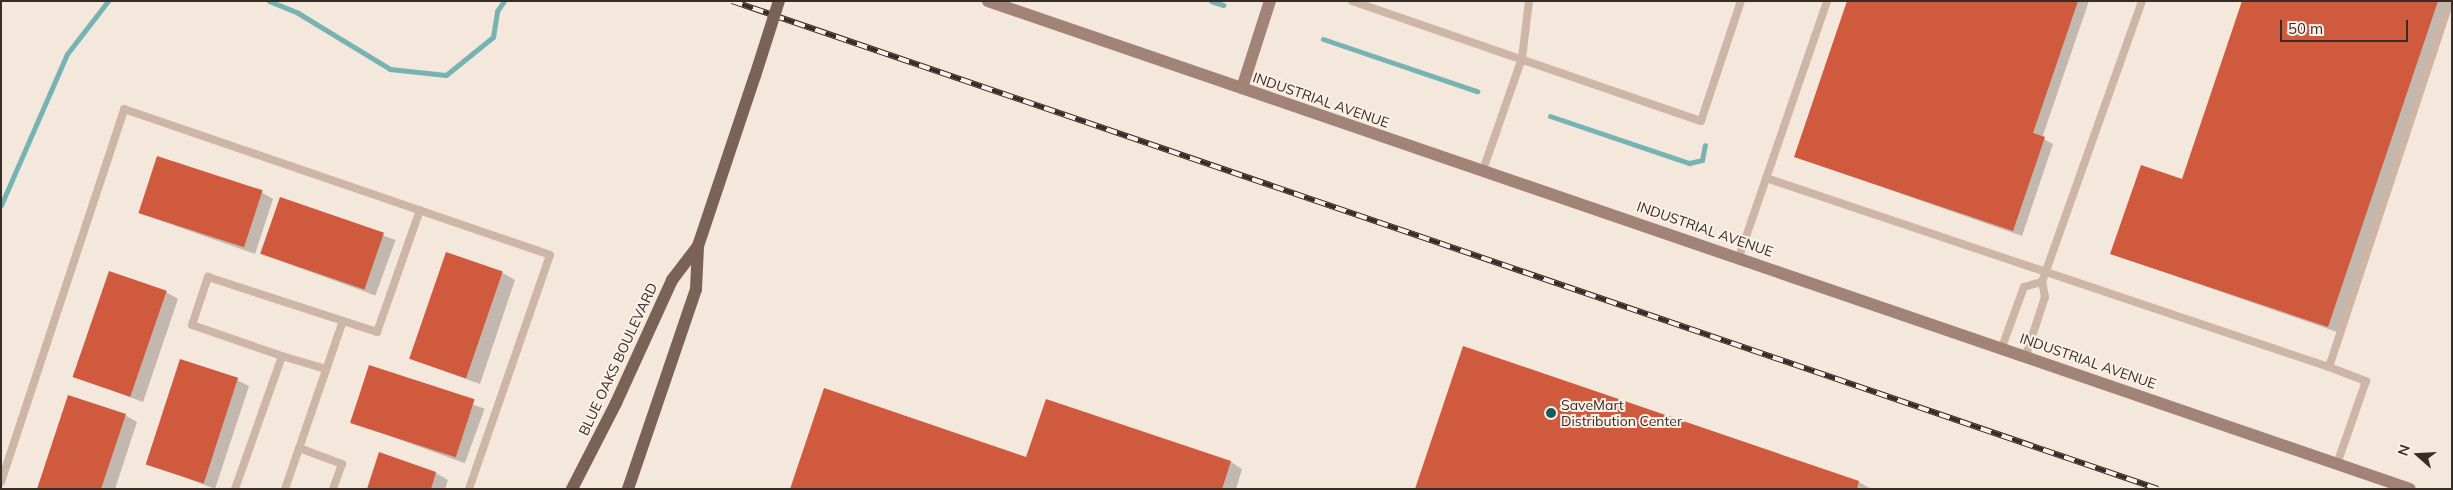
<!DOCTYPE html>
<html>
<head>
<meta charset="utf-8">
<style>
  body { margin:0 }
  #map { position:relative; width:2453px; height:490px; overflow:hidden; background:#f4e7db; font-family:Mulish,sans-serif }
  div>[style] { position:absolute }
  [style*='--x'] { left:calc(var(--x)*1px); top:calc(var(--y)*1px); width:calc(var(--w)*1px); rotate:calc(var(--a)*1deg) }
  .shadow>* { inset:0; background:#0003; transform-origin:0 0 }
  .stream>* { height:5px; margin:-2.5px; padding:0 2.5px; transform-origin:2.5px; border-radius:2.5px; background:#77b3b3 }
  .building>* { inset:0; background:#cf5a3d; transform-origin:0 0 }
  .lane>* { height:8px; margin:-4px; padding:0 4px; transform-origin:4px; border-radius:4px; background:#cdb6a6 }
  .secondary>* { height:12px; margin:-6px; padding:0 6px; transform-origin:6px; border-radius:6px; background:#a18477 }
  .primary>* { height:12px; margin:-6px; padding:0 6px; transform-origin:6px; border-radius:6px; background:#7b6257 }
  .rail>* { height:5.5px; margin-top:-2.75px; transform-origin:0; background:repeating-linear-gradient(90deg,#fbf1e8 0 11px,#382c27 0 22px); box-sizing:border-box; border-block:1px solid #382c27 }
  .primary-bridge>* { height:12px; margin:-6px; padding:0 6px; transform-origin:6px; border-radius:6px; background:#7b6257 }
  .dots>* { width:14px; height:14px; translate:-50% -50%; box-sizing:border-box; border:2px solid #fbf1e8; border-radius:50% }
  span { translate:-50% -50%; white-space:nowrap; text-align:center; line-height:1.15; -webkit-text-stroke:4px #fbf1e8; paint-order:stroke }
  .street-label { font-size:14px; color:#382c27 }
  .poi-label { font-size:14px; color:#382c27 }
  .left { translate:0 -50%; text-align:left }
  .frame { position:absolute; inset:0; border:2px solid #382c27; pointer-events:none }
  .north { position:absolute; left:2393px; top:430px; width:50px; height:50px; -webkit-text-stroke:4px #fbf1e8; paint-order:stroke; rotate:289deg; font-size:14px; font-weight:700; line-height:20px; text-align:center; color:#382c27 }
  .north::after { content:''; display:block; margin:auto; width:18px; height:22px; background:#382c27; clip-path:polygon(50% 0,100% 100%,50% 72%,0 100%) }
  .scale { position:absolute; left:2280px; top:20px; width:128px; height:22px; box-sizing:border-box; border:2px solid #382c27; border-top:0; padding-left:6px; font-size:15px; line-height:18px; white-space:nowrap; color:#382c27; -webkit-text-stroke:4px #fbf1e8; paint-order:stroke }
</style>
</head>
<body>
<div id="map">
  <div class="shadow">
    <div style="clip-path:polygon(1848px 1px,2089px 1px,2042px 138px,2053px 144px,2022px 236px,1796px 157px)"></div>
    <div style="clip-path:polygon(2243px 1px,2449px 1px,2337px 332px,2112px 254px,2183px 181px)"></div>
    <div style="clip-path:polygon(261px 192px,273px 199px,255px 254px,139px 213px)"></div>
    <div style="left:280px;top:198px;width:123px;height:59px;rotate:20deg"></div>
    <div style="clip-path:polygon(503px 273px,515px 280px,480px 384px,412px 359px)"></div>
    <div style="clip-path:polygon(166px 292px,178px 299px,143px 402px,75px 377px)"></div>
    <div style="clip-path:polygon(1464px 348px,1859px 482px,1871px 489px,1416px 489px)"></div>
    <div style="left:370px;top:367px;width:122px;height:58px;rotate:20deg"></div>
    <div style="clip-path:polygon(237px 380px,249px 386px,215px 489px,147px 463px)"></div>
    <div style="clip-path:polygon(1047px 400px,1231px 462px,1242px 469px,1236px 489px,791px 489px,1027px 459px)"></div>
    <div style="clip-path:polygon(125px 415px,137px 422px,115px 489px,38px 489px)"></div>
    <div style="clip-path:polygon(380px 454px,436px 473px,448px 480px,445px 489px,368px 489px)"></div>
  </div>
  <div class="stream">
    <div style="--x:269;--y:1;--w:31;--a:22"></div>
    <div style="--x:298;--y:13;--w:108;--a:31.3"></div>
    <div style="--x:390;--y:69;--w:56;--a:6.1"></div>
    <div style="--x:446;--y:75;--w:60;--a:-39"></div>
    <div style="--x:493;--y:37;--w:26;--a:-81"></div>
    <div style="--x:497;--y:11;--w:12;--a:-55"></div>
    <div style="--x:1211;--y:1;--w:13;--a:18"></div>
    <div style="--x:1323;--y:39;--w:163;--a:18.7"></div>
    <div style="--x:1550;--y:116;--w:147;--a:18.7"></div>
    <div style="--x:1689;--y:163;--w:13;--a:-13"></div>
    <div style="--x:1702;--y:160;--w:15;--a:-79"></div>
    <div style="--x:1;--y:205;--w:165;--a:-66.4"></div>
    <div style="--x:67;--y:54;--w:67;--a:-52.3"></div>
  </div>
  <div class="building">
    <div style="clip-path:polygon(1847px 1px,2078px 1px,2033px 133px,2045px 137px,2013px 231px,1794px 157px)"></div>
    <div style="clip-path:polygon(2242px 1px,2438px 1px,2328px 327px,2110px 254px,2141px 165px,2182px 179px)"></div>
    <div style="left:157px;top:156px;width:111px;height:60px;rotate:18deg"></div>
    <div style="left:280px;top:197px;width:110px;height:60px;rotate:19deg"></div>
    <div style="left:446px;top:252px;width:60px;height:113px;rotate:19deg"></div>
    <div style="left:109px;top:271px;width:61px;height:112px;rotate:19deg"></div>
    <div style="clip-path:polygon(1463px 346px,1859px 481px,1857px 489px,1415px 489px)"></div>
    <div style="left:180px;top:359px;width:61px;height:111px;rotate:18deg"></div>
    <div style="left:369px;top:365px;width:111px;height:61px;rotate:18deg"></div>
    <div style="clip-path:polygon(824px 388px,1026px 457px,1046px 399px,1231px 461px,1222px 489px,790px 489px)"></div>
    <div style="clip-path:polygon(68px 395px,126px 414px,101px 489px,37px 489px)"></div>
    <div style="clip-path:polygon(379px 452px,436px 472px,431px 489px,367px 489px)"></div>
  </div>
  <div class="lane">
    <div style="--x:1352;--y:1;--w:369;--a:19"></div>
    <div style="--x:1701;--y:121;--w:126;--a:-71.6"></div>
    <div style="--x:1483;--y:170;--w:119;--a:-70.8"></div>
    <div style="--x:1522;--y:58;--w:57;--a:-83"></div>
    <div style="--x:1766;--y:178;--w:594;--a:18.56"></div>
    <div style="--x:2329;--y:367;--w:385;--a:-71.7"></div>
    <div style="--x:1739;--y:257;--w:271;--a:-71"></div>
    <div style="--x:2002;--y:347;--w:64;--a:-69.9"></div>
    <div style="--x:2024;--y:287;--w:19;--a:-16"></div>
    <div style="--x:2026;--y:355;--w:61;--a:-71.9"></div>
    <div style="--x:2045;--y:297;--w:15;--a:-101"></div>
    <div style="--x:2042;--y:282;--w:298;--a:-70.4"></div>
    <div style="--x:282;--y:356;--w:46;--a:16.5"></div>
    <div style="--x:2329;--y:367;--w:40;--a:21"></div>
    <div style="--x:2366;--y:381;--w:88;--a:109.3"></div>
    <div style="--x:299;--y:448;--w:46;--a:20.4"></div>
    <div style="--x:342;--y:464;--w:27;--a:110"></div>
    <div style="--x:1;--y:482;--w:393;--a:-71.7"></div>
    <div style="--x:124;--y:109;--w:450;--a:18.9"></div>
    <div style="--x:550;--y:255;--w:248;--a:109.1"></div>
    <div style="--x:235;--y:489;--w:141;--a:-70.5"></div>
    <div style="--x:282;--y:356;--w:95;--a:-161"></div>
    <div style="--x:192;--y:325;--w:51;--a:-71.6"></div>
    <div style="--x:208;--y:277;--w:178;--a:18"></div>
    <div style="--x:377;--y:332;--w:129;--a:-70.6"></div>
    <div style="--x:285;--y:489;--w:178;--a:-71"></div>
  </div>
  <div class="secondary">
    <div style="--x:988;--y:1;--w:1503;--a:18.94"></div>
    <div style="--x:1242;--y:88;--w:91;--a:-72.2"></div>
  </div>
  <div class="primary">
    <div style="--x:572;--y:489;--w:97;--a:-62.9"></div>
    <div style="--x:616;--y:403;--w:135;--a:-65.5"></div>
    <div style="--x:672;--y:280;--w:43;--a:-52.6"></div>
    <div style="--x:628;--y:489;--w:211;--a:-71.2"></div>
    <div style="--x:696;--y:289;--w:43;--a:-87.3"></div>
    <div style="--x:698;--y:246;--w:179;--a:-71.5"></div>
  </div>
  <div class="rail">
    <div style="--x:732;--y:1;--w:1507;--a:18.89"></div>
  </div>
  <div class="primary-bridge">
    <div style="--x:755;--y:76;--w:79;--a:-72.3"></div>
  </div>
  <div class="dots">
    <div style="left:1551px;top:413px;background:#195c5d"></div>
  </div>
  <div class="street-label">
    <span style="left:1321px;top:100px;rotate:19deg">INDUSTRIAL AVENUE</span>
    <span style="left:1705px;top:229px;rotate:19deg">INDUSTRIAL AVENUE</span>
    <span style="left:618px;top:359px;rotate:-65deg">BLUE OAKS BOULEVARD</span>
    <span style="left:2088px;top:361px;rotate:19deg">INDUSTRIAL AVENUE</span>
  </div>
  <div class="poi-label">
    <span class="left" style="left:1561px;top:413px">SaveMart<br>Distribution Center</span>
  </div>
  <div class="frame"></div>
  <div class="north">N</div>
  <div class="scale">50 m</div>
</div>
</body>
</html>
